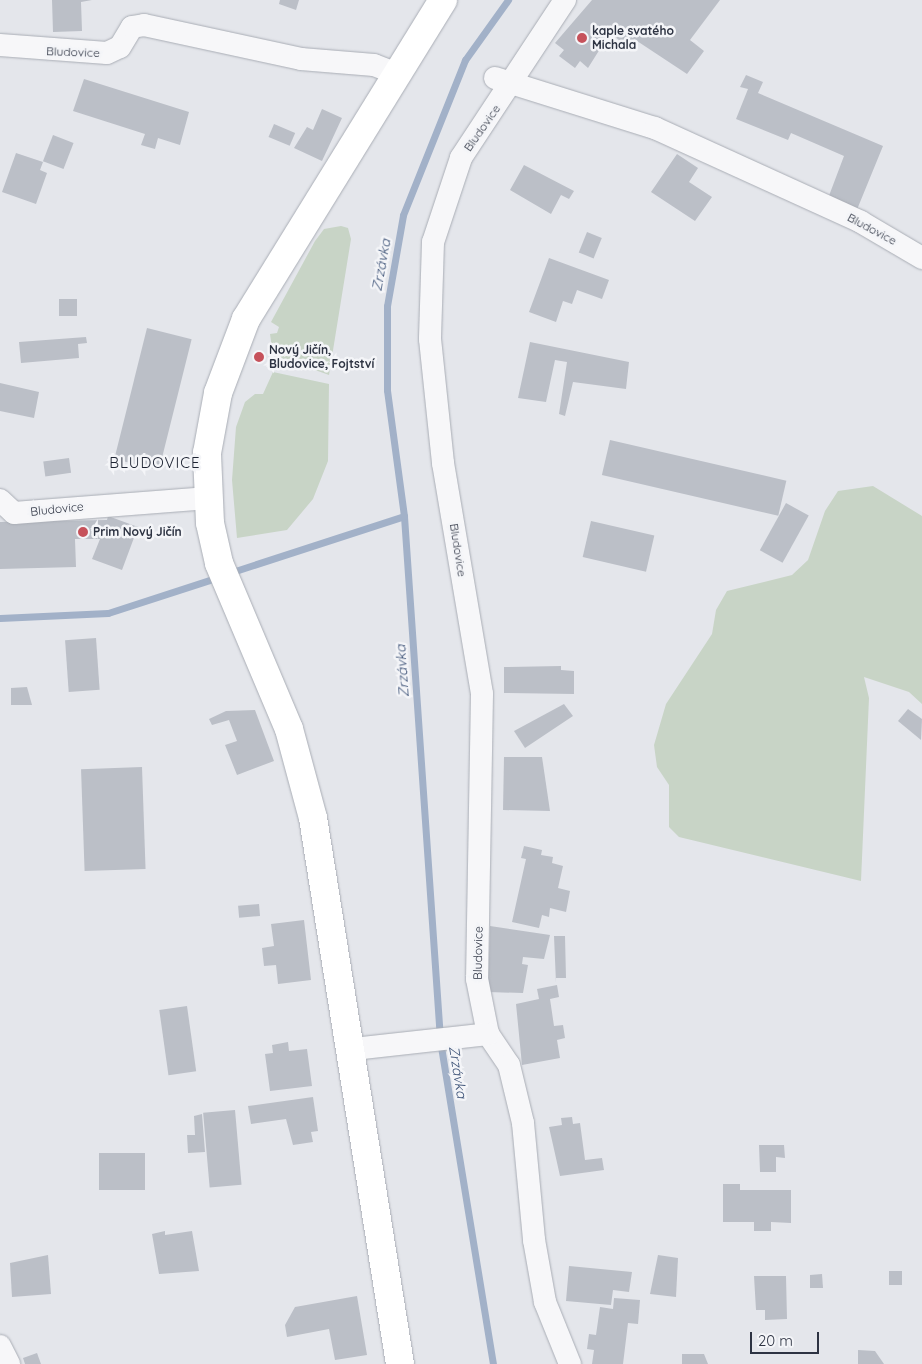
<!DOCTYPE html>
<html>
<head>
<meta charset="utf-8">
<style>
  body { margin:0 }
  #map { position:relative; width:922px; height:1364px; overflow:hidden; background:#e4e6eb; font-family:Quicksand,sans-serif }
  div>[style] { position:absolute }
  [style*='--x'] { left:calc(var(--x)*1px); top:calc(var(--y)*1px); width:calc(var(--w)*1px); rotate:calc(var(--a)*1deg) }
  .green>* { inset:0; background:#c8d4c6 }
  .stream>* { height:7px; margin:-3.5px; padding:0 3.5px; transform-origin:3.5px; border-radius:3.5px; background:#a2b1c8 }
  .building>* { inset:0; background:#bbbfc7; transform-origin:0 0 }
  .roads { filter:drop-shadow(0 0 1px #a9adb5) drop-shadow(0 0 1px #a9adb5) }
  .minor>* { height:22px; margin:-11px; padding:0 11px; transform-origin:11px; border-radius:11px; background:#f7f7f9 }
  .major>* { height:28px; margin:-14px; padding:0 14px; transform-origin:14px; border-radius:14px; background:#fff }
  .dots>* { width:14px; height:14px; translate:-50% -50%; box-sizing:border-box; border:2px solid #f4f5f8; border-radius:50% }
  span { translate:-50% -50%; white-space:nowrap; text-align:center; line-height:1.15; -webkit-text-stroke:5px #f4f5f8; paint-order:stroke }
  .poi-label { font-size:12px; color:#2d3342; font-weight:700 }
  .left { translate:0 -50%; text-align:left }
  .street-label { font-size:12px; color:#2d3342 }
  .water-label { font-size:14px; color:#394f74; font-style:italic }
  .quarter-label { font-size:15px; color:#1e2433; letter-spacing:1px }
  .scale { position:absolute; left:750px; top:1332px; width:69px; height:22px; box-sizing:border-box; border:2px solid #2d3342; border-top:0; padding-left:6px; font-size:15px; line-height:18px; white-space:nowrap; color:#2d3342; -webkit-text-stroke:4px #f4f5f8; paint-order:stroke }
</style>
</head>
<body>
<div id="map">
  <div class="green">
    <div style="clip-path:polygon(341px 226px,348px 228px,351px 239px,329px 375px,273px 355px,270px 334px,277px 333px,279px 327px,271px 322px,315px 241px,324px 229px)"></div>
    <div style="clip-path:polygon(273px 372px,329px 384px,328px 461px,313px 499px,287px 530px,237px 538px,232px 480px,236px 427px,245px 402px,255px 394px,263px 394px)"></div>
    <div style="clip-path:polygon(873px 486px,922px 516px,922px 704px,909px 692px,864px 677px,869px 698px,861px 881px,679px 837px,669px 827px,669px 785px,657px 767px,654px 745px,666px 704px,712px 634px,716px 610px,727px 591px,792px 575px,808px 560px,825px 511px,838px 491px)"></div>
  </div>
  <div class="stream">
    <div style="--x:229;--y:573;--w:184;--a:-18"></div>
    <div style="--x:0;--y:618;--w:108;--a:-2.7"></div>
    <div style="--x:108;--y:613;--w:117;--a:-18"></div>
    <div style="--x:493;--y:1364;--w:329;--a:-99.3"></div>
    <div style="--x:440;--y:1039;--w:524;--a:-93.94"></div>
    <div style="--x:404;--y:516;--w:127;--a:-97.7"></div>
    <div style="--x:387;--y:390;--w:84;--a:-90"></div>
    <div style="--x:387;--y:306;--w:92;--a:-80"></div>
    <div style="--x:403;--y:215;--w:167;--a:-68.2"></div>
    <div style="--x:465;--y:60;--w:74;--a:-54.4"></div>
  </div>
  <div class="building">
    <div style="clip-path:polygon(52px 0,92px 0,81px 2px,82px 31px,53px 32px)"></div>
    <div style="clip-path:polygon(280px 0,299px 0,296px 10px,279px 4px)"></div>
    <div style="clip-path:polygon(592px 0,720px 0,690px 40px,704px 51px,687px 74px,634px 39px,628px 47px,610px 33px,588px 68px,580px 61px,575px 68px,559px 56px,564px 50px,555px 43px)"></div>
    <div style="clip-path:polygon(746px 75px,763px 82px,758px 93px,883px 146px,856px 212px,827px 201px,844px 156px,791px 133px,788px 140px,736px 119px,748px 89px,740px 87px)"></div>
    <div style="clip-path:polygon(84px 79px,189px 112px,180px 145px,158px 138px,155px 149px,141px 145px,145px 134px,73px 111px)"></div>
    <div style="clip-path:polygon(322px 109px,342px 118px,322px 161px,294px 148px,307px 127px,313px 130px)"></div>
    <div style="left:274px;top:124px;width:23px;height:14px;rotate:23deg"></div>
    <div style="left:53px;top:135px;width:22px;height:28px;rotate:21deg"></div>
    <div style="clip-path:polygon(16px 153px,43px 162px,40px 170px,47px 173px,36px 204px,2px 192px)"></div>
    <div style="clip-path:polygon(677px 154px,698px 168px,689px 182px,712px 197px,695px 221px,651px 192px)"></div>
    <div style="clip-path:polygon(524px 165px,574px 191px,569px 199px,561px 195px,551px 214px,510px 190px)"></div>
    <div style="left:587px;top:232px;width:16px;height:22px;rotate:22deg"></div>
    <div style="clip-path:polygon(549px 258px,609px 280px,602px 299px,577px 290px,572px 304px,563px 301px,556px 322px,529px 312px)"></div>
    <div style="left:59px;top:299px;width:18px;height:17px"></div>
    <div style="left:147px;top:328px;width:46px;height:135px;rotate:14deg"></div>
    <div style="clip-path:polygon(86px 337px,87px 343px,78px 344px,79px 358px,21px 363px,19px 342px)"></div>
    <div style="clip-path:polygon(530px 342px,629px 362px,626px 389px,573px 382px,565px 416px,559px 414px,567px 362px,555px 360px,546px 402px,518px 398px)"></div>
    <div style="clip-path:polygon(0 383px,39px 392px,34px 418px,0 411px)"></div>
    <div style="left:610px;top:440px;width:181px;height:36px;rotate:13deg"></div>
    <div style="left:69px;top:458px;width:15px;height:26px;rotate:82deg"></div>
    <div style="left:786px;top:503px;width:26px;height:54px;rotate:29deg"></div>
    <div style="clip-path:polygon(108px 516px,138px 527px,122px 570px,92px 559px,100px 539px,75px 539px,76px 567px,0 569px,0 522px,107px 520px)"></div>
    <div style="left:591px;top:521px;width:65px;height:37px;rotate:13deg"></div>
    <div style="left:96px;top:638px;width:52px;height:31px;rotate:86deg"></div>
    <div style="clip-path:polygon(561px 666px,561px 670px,574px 671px,574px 694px,504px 693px,504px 667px)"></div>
    <div style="clip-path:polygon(27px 687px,32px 705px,11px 705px,11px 688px)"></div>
    <div style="clip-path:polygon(564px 704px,573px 716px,525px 748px,514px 731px)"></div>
    <div style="clip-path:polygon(908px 709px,922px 719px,921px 740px,898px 721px)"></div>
    <div style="clip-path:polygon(255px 710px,274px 761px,237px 775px,225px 745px,237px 741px,229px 720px,212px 725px,209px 719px,226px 711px)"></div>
    <div style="clip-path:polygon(504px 757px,542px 757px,550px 811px,503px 810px)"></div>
    <div style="left:142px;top:767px;width:102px;height:61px;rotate:88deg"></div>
    <div style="clip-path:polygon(524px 846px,542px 850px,541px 855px,553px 857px,552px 863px,563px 866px,558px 888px,570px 891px,566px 912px,550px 908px,549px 917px,542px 915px,539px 928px,512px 922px,526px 859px,521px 858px)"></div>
    <div style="left:259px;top:904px;width:12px;height:21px;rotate:85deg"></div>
    <div style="clip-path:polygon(304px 920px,311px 980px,278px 984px,276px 965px,264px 966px,262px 948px,274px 946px,271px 924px)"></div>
    <div style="clip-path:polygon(490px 926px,550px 935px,544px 959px,523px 957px,522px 964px,528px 965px,523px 993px,488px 992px)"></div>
    <div style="clip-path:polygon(554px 936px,565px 936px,566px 978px,556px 978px,556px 983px)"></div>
    <div style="clip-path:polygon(557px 985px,559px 997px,550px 999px,554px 1026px,563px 1025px,565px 1038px,557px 1040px,560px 1058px,522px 1065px,516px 1004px,539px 999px,537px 989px)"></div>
    <div style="left:187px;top:1006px;width:66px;height:28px;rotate:82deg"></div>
    <div style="clip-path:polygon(288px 1042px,289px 1051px,307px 1049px,312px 1086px,270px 1091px,265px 1054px,273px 1053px,272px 1045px)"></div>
    <div style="clip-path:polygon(313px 1097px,318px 1131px,311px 1132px,313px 1142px,293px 1145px,286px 1119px,251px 1124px,248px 1106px)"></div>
    <div style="left:235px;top:1110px;width:75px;height:32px;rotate:85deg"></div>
    <div style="clip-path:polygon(202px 1114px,205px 1152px,188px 1153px,187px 1135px,195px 1135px,194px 1116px)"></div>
    <div style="clip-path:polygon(572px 1117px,573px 1124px,580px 1123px,585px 1160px,602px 1158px,604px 1170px,560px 1176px,549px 1127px,562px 1125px,561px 1118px)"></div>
    <div style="clip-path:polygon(759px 1145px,784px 1145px,785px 1158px,776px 1157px,776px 1172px,760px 1172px)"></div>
    <div style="left:99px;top:1153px;width:46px;height:37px"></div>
    <div style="clip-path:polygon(723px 1184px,740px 1184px,740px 1190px,791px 1190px,791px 1223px,771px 1222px,771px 1231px,754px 1231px,754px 1222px,723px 1222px)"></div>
    <div style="clip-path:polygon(165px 1231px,165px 1235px,192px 1231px,199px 1271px,159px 1274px,152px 1234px)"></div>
    <div style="clip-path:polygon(48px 1255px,51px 1294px,12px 1297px,10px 1263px)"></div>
    <div style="clip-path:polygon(658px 1255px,678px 1258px,676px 1297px,650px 1294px)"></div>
    <div style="clip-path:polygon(569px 1266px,632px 1272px,629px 1292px,613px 1290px,611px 1305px,566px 1301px)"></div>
    <div style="left:889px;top:1271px;width:13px;height:14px"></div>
    <div style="clip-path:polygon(822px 1274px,823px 1288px,810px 1288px,810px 1275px)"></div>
    <div style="clip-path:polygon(754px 1276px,786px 1276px,787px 1319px,765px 1320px,765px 1310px,756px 1310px)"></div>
    <div style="clip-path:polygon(357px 1296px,367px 1355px,335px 1360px,329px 1329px,287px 1337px,285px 1325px,295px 1307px)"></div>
    <div style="clip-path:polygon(614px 1298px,640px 1300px,638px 1324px,628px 1323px,623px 1364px,592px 1364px,594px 1350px,587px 1349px,589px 1334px,596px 1335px,600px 1307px,613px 1309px)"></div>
    <div style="clip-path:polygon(858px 1350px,875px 1351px,884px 1364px,858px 1364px)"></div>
    <div style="clip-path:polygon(37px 1353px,41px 1364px,25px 1364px,23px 1358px)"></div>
    <div style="clip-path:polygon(682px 1354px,704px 1354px,708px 1364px,682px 1364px)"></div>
  </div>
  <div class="roads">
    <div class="minor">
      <div style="--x:565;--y:0;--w:189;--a:123.4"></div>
      <div style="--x:461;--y:158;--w:89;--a:108.4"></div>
      <div style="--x:433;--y:242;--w:97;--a:91.8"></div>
      <div style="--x:430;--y:339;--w:125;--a:84"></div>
      <div style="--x:443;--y:463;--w:234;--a:80.4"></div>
      <div style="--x:482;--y:694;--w:285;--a:91"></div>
      <div style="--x:477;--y:979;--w:56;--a:78.7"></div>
      <div style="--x:488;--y:1034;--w:37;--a:56"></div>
      <div style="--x:509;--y:1065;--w:60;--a:76.4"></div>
      <div style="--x:523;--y:1123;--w:118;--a:84.6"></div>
      <div style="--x:534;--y:1240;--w:63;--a:79.9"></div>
      <div style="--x:545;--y:1302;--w:67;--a:68"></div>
      <div style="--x:0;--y:45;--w:107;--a:4.3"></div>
      <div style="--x:107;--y:53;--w:14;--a:-25"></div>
      <div style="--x:120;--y:47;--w:23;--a:-59"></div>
      <div style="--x:132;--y:27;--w:12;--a:-9"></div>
      <div style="--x:144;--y:25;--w:161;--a:12.2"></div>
      <div style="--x:301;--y:59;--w:73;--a:4.7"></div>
      <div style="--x:374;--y:65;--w:25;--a:21"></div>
      <div style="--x:495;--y:78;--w:168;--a:17.4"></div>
      <div style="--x:655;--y:128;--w:226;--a:24.5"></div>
      <div style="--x:861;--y:222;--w:71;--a:30.5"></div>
      <div style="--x:0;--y:500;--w:19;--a:43"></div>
      <div style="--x:14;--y:513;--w:195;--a:-4.4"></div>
      <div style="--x:353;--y:1049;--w:136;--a:-6.3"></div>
      <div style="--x:0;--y:1346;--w:20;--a:63"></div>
    </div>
    <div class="major">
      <div style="--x:400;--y:1364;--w:553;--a:-99.05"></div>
      <div style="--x:313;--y:818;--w:92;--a:-105.1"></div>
      <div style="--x:289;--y:729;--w:180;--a:-112.9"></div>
      <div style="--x:219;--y:563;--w:41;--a:-102.7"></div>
      <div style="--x:210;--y:523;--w:70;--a:-92.5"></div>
      <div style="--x:207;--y:453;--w:61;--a:-79.6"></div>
      <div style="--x:218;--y:393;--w:79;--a:-69.3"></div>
      <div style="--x:246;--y:319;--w:375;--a:-58.3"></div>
    </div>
  </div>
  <div class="dots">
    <div style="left:582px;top:38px;background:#c6525b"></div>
    <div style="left:259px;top:357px;background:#c6525b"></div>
    <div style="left:83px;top:532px;background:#c6525b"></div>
  </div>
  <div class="poi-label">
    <span class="left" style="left:592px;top:38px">kaple svatého<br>Michala</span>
    <span class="left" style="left:269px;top:357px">Nový Jičín,<br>Bludovice, Fojtství</span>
    <span class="left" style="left:93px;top:532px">Prim Nový Jičín</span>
  </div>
  <div class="street-label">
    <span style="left:73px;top:52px;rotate:2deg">Bludovice</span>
    <span style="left:482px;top:128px;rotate:-55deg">Bludovice</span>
    <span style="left:872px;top:229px;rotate:28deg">Bludovice</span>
    <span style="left:57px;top:509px;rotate:-6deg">Bludovice</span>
    <span style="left:458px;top:550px;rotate:81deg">Bludovice</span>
    <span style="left:478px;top:953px;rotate:-89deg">Bludovice</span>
  </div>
  <div class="water-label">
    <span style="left:381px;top:265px;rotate:-80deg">Zrzávka</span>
    <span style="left:402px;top:671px;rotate:-94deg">Zrzávka</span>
    <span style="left:458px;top:1072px;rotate:81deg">Zrzávka</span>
  </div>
  <div class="quarter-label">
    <span style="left:155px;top:463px">BLUDOVICE</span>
  </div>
  <div class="scale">20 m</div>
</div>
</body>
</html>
